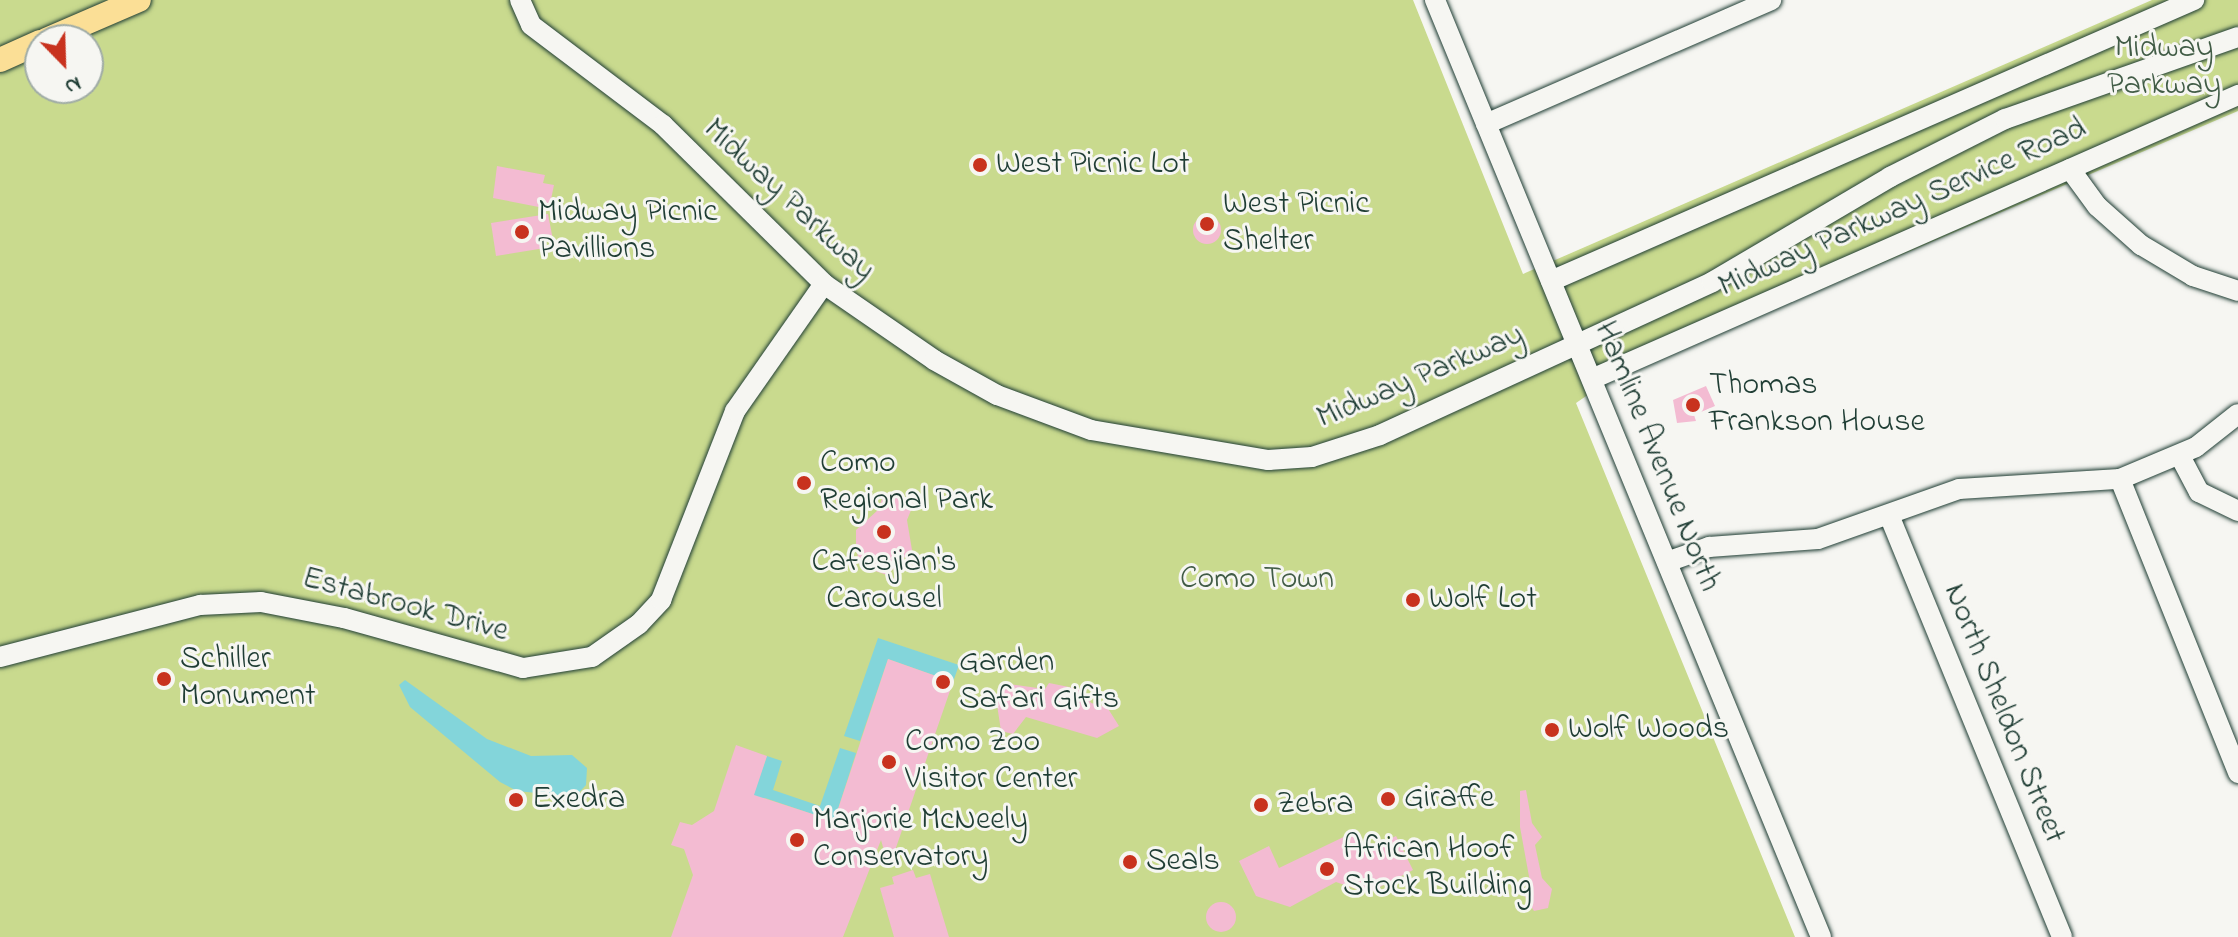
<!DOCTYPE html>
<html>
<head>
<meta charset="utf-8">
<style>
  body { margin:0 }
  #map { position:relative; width:2238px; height:937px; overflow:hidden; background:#f6f6f2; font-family:"Indie Flower",sans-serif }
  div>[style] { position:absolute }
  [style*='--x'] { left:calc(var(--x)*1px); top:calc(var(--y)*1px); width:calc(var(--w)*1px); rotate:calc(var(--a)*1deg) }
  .green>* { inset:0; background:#c9da8e }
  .water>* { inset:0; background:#83d5da }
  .building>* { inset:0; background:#f3bbd2 }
  .round { border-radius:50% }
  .roads { filter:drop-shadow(0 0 2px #1f3d34) drop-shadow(0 0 2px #1f3d34) }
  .minor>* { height:20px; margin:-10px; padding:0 10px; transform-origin:10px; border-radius:10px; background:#f6f6f2 }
  .major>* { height:24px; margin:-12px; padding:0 12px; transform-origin:12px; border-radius:12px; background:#fbdf96 }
  .dots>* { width:22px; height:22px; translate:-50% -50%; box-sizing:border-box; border:4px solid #f6f6f2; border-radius:50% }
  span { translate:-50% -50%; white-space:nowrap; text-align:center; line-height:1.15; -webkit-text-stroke:6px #f6f6f2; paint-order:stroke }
  .park-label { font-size:32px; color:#415c46 }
  .poi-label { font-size:32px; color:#1f3d34 }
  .left { translate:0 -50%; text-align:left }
  .street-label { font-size:32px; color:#1f3d34 }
  .north { position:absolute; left:24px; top:24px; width:80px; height:80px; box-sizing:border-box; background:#f6f6f2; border:2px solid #a0aca6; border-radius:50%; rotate:157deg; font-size:22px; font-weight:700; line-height:32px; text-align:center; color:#1f3d34 }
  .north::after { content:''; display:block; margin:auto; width:28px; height:36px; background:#c8321e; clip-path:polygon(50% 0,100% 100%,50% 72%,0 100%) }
</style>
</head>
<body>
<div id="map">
  <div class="green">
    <div style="clip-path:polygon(evenodd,0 0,1413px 0,1523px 274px,2152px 0,2238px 0,2238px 111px,1611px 379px,1576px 403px,1795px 937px,0 937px,0 0,40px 40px,88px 40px,88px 88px,40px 88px,40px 40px)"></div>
  </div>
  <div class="water">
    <div style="clip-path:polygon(878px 638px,959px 665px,953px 682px,888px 659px,860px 741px,844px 736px)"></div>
    <div style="clip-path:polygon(405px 680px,487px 739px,531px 756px,572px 755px,587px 768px,586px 785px,575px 797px,517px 791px,500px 782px,410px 707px,399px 685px)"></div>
    <div style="clip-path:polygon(840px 748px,856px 753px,829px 837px,824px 818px,765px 798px,744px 822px,767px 756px,782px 761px,773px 790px,820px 806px)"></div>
  </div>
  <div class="building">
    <div style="clip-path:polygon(497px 166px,545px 175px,543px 183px,554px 185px,549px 209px,493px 198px)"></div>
    <div style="clip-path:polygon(548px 214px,553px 240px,544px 241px,545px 248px,496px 256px,491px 223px)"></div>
    <div class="round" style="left:1193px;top:216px;width:28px;height:28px"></div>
    <div style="clip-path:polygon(1706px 386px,1715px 406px,1694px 415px,1696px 421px,1677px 423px,1673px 400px)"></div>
    <div style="clip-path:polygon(884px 493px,914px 503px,907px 520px,912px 550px,887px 575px,860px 566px,856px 548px,856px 530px,878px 510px)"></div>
    <div style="clip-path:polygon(888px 659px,953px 682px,889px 868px,881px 840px,843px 937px,671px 937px,693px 875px,684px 849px,671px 845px,680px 822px,692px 825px,714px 811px,736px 745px,767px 756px,754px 795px,834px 821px)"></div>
    <div style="clip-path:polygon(1049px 683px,1084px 690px,1091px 703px,1107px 707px,1119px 726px,1097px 738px,1026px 717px,1013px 734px,1001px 731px,996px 698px,1008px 684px,1045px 689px)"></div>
    <div style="clip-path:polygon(1526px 790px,1532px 823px,1542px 837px,1535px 845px,1542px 878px,1552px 889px,1548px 908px,1534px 911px,1523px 893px,1530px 882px,1520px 827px,1520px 791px)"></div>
    <div style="clip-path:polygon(1354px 832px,1363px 852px,1396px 836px,1413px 870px,1368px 893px,1336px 882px,1290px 907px,1256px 896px,1239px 861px,1269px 846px,1279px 868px)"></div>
    <div style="clip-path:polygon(913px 870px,916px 878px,930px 874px,949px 937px,894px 937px,880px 888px,894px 884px,892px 877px)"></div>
    <div class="round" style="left:1206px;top:902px;width:30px;height:30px"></div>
  </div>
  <div class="roads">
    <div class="minor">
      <div style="--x:520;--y:0;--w:27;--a:66"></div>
      <div style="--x:531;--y:25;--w:166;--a:37.1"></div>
      <div style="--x:663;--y:125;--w:226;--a:44.6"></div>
      <div style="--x:824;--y:284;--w:134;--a:34.6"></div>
      <div style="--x:934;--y:360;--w:72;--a:29.1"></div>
      <div style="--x:997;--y:395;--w:100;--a:20.4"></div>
      <div style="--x:1091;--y:430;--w:180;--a:9.6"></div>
      <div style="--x:1268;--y:460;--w:44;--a:-3.9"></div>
      <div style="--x:1312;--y:457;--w:71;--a:-17.9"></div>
      <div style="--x:1380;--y:435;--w:366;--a:-24.7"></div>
      <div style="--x:1712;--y:282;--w:207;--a:-30.5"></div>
      <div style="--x:1890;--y:177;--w:129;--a:-26.8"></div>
      <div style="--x:2005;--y:119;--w:247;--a:-19.4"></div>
      <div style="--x:1435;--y:0;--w:1013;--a:67.61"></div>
      <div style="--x:1486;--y:124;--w:311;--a:-23.5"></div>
      <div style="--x:2070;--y:169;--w:46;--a:53.9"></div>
      <div style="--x:2097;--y:206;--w:59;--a:41.6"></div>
      <div style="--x:2141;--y:245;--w:61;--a:30.8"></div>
      <div style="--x:2193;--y:276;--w:47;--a:18.4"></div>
      <div style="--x:1551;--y:281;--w:702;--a:-23.61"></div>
      <div style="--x:1592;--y:379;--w:706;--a:-23.73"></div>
      <div style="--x:2180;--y:456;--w:41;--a:62.2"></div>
      <div style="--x:2199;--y:492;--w:43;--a:26"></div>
      <div style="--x:2120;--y:479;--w:317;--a:68.1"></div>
      <div style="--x:1889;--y:515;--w:456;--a:67.7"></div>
      <div style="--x:1667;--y:562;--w:45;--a:-19.7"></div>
      <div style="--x:1709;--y:547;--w:109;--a:-4.2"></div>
      <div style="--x:1818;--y:539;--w:150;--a:-19.5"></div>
      <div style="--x:1959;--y:489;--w:161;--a:-3.6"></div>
      <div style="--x:2120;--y:479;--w:82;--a:-22.8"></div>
      <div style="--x:2196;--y:447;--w:53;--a:-38.2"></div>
      <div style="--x:0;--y:657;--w:207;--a:-14.6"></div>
      <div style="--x:200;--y:605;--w:61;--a:-2.8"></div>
      <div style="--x:261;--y:602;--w:85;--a:10.9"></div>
      <div style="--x:344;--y:618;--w:186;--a:15.6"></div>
      <div style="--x:523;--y:668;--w:70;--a:-9.1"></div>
      <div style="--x:592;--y:657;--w:57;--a:-35.1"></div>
      <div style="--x:639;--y:624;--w:33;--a:-47"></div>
      <div style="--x:661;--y:600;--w:203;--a:-68.6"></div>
      <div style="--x:735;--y:411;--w:155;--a:-55"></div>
    </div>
    <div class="major">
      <div style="--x:46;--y:40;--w:101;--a:-23.3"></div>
      <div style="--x:0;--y:60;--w:44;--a:-24.2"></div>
    </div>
  </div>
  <div class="dots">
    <div style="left:980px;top:165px;background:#c8321e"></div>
    <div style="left:1207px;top:224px;background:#c8321e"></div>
    <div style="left:522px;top:232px;background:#c8321e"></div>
    <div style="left:1693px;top:405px;background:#c8321e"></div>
    <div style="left:804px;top:483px;background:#c8321e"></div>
    <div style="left:884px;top:532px;background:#c8321e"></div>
    <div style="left:1413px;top:600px;background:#c8321e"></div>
    <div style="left:164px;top:679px;background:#c8321e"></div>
    <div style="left:943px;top:682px;background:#c8321e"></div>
    <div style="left:1552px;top:730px;background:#c8321e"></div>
    <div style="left:889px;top:762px;background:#c8321e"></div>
    <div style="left:1388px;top:799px;background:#c8321e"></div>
    <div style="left:516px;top:800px;background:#c8321e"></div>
    <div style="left:1261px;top:805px;background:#c8321e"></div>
    <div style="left:797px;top:840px;background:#c8321e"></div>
    <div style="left:1130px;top:862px;background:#c8321e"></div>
    <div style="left:1327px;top:869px;background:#c8321e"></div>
  </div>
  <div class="park-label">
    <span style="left:2164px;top:68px">Midway<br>Parkway</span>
    <span style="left:1257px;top:580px">Como Town</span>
  </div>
  <div class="poi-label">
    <span class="left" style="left:996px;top:165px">West Picnic Lot</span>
    <span class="left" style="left:1223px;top:224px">West Picnic<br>Shelter</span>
    <span class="left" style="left:538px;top:232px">Midway Picnic<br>Pavillions</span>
    <span class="left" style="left:1709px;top:405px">Thomas<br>Frankson House</span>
    <span class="left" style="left:820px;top:483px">Como<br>Regional Park</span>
    <span style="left:884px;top:582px">Cafesjian's<br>Carousel</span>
    <span class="left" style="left:1429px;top:600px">Wolf Lot</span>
    <span class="left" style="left:180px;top:679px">Schiller<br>Monument</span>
    <span class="left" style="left:959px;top:682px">Garden<br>Safari Gifts</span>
    <span class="left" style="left:1568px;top:730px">Wolf Woods</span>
    <span class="left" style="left:905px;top:762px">Como Zoo<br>Visitor Center</span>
    <span class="left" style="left:1404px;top:799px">Giraffe</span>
    <span class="left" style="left:532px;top:800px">Exedra</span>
    <span class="left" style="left:1277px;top:805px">Zebra</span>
    <span class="left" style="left:813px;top:840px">Marjorie McNeely<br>Conservatory</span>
    <span class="left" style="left:1343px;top:869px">African Hoof<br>Stock Building</span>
    <span class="left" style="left:1146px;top:862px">Seals</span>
  </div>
  <div class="street-label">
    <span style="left:788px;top:201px;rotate:43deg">Midway Parkway</span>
    <span style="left:1903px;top:209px;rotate:-24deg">Midway Parkway Service Road</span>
    <span style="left:1421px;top:378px;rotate:-23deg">Midway Parkway</span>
    <span style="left:1656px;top:457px;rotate:68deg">Hamline Avenue North</span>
    <span style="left:405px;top:606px;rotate:15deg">Estabrook Drive</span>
    <span style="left:2003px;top:714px;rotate:68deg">North Sheldon Street</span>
  </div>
  <div class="north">N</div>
</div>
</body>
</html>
